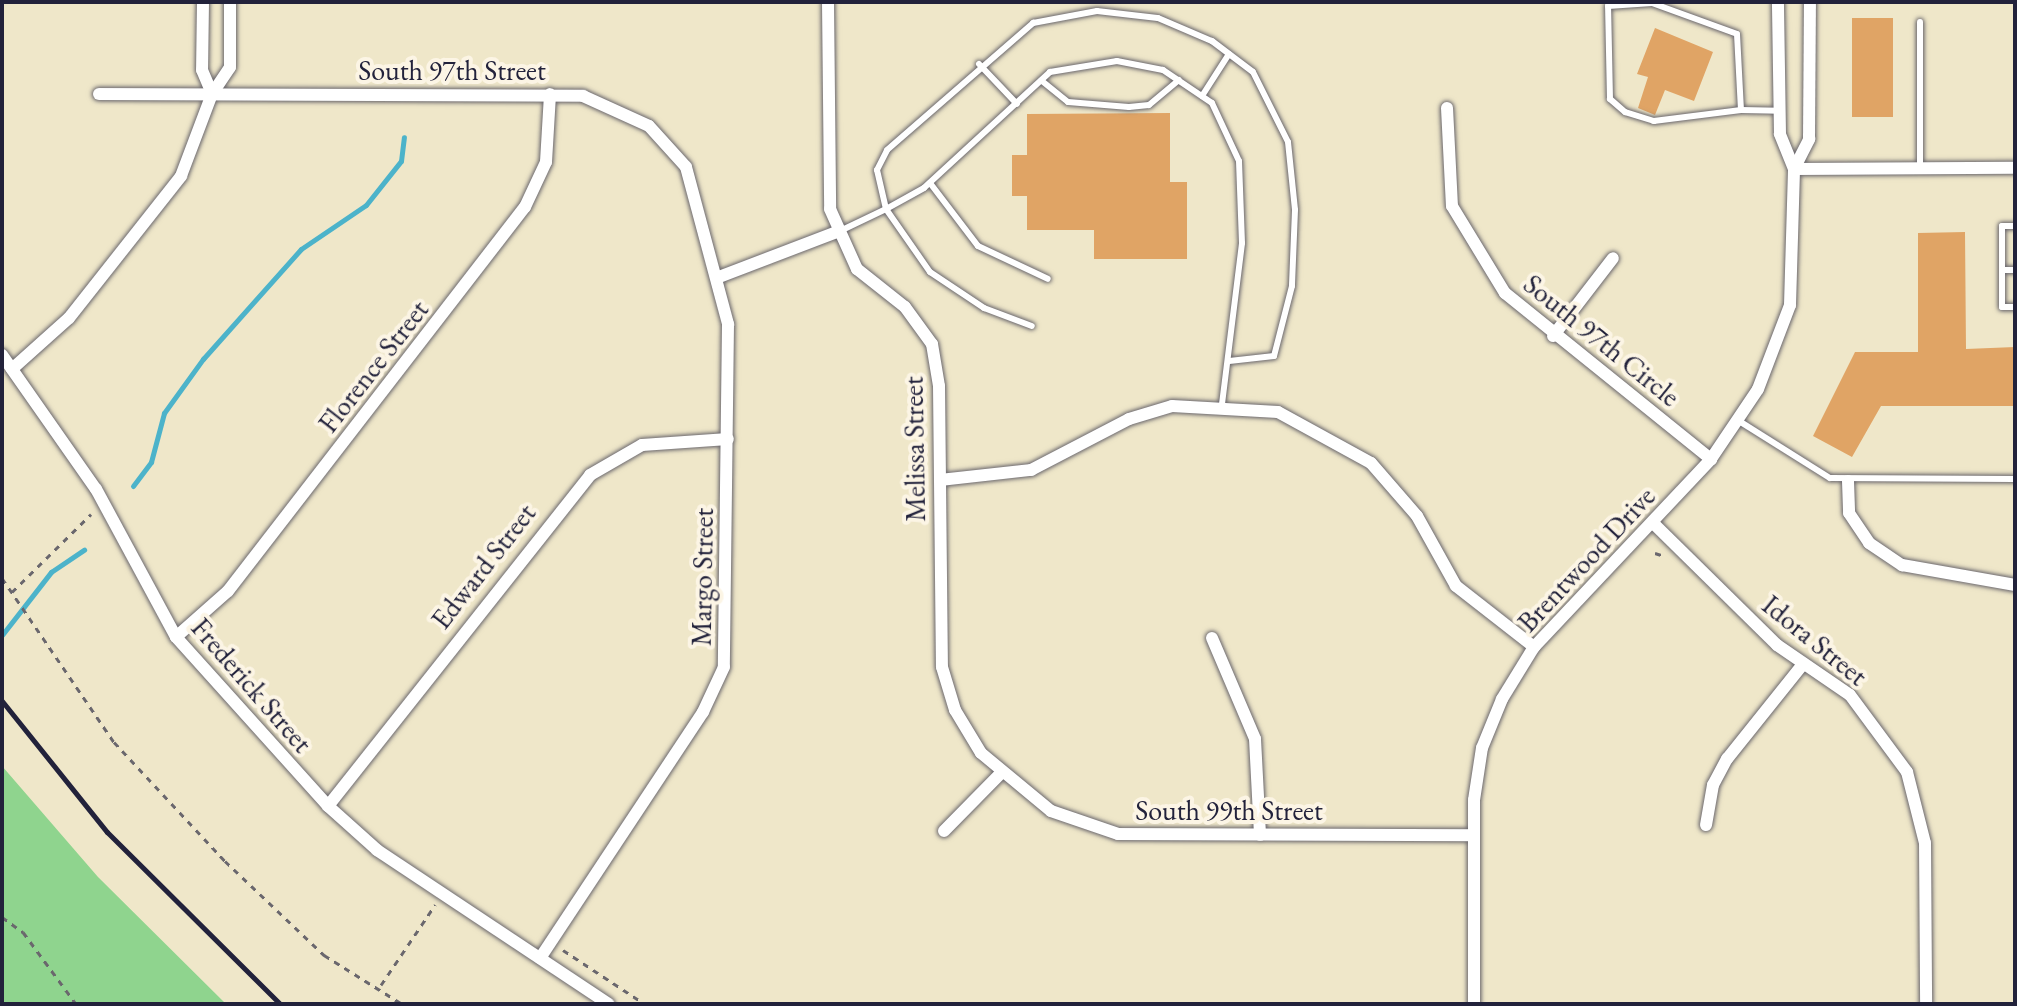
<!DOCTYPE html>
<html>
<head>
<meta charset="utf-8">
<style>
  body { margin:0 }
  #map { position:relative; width:2017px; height:1006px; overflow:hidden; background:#efe7c9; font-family:"EB Garamond",serif }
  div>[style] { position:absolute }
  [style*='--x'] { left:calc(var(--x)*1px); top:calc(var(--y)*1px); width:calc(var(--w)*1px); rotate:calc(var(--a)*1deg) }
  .green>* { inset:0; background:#8fd48e }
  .stream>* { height:5px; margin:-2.5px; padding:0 2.5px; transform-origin:2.5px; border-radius:2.5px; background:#4cb3ca }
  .building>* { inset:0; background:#e0a465; transform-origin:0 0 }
  .path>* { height:3px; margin-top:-1.5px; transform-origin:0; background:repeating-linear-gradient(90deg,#6a676d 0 6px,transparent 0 12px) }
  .roads { filter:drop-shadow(0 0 2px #6a676d) drop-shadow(0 0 2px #6a676d) }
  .lane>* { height:6px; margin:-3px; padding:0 3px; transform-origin:3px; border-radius:3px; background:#fff }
  .street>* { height:12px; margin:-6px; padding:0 6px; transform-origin:6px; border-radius:6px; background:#fff }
  .rail>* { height:5px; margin:-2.5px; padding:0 2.5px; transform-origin:2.5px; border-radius:2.5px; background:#22223b }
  span { translate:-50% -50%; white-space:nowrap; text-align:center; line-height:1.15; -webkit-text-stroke:8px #fcf5e5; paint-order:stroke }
  .street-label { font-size:28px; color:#22223b }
  .frame { position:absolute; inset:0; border:4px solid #22223b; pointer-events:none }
</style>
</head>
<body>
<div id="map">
  <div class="green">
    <div style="clip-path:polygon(2px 766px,98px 877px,226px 1004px,2px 1004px)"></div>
  </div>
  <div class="stream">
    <div style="--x:133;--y:486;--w:30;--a:-53"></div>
    <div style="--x:151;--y:462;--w:51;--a:-75.1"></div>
    <div style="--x:164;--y:413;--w:67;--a:-54.2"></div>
    <div style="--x:203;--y:359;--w:147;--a:-48.3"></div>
    <div style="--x:301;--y:249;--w:78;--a:-34.1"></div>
    <div style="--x:366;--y:205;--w:56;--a:-51.5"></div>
    <div style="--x:401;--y:161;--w:24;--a:-83"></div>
    <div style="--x:2;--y:635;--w:80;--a:-52.1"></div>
    <div style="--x:51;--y:572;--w:40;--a:-34"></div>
  </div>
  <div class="building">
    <div style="left:1852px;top:18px;width:41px;height:99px"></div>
    <div style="clip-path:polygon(1655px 28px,1713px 52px,1694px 101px,1665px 90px,1655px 115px,1638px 108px,1648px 77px,1637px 74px)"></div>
    <div style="clip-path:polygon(1170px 113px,1170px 182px,1187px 182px,1187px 259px,1094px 259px,1094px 230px,1027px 230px,1027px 196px,1012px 196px,1012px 155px,1027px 155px,1027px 114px)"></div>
    <div style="clip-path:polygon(1965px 232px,1966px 349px,2015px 347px,2015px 406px,1881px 406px,1852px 457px,1813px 436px,1855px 352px,1918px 352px,1918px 233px)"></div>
  </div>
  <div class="path">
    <div style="--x:1655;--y:553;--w:9;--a:18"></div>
    <div style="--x:2;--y:578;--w:199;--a:55.7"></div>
    <div style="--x:114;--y:742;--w:163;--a:47"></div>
    <div style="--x:225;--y:861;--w:137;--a:43.5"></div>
    <div style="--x:324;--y:955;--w:92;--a:32.1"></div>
    <div style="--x:12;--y:592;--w:111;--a:-44.6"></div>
    <div style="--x:2;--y:917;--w:26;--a:36"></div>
    <div style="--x:23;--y:932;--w:89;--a:53.6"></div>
    <div style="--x:563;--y:950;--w:98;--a:33.4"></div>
    <div style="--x:381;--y:985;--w:97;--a:-56"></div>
  </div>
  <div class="roads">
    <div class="lane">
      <div style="--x:1920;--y:22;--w:146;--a:90"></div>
      <div style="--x:979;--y:64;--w:55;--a:46.5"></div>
      <div style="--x:1042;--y:81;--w:33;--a:39"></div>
      <div style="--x:1068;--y:102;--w:61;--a:4.7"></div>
      <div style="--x:1129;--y:107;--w:20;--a:-6"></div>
      <div style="--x:1149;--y:105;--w:39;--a:-40"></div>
      <div style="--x:1202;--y:96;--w:50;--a:-57.3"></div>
      <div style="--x:1741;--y:110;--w:88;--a:172.8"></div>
      <div style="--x:1654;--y:121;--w:30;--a:-163"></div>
      <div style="--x:1625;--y:112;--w:20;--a:-139"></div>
      <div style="--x:1610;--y:99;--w:93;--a:-91.2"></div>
      <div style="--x:1608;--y:6;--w:44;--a:-3.9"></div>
      <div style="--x:1652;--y:3;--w:90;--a:20"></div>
      <div style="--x:1737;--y:34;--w:76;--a:87"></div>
      <div style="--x:1741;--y:110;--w:39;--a:1"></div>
      <div style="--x:930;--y:183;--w:79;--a:52.7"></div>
      <div style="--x:978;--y:246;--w:77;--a:25.2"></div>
      <div style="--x:2015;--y:226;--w:13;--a:180"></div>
      <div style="--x:2002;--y:226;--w:81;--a:90"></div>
      <div style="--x:2002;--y:307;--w:13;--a:0"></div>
      <div style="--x:840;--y:231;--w:51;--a:-25.6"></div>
      <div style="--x:886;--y:209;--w:77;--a:55.1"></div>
      <div style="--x:930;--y:272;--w:65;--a:33.7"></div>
      <div style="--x:984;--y:308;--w:51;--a:20.6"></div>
      <div style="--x:2002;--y:270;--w:13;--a:0"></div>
      <div style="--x:1222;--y:404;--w:162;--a:-82.9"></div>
      <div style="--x:1242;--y:243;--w:82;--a:-92.1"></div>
      <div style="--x:1239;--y:161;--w:64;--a:-115"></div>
      <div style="--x:1212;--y:103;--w:59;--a:-146"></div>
      <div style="--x:1163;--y:70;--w:47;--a:-168.9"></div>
      <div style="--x:1117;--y:61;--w:68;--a:170.7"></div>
      <div style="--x:1050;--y:72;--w:171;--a:137.4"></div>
      <div style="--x:924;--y:188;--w:43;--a:151.1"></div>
      <div style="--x:886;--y:209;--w:40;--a:-103"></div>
      <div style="--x:877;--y:170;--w:22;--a:-63"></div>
      <div style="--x:887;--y:150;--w:194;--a:-41"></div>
      <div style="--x:1033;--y:23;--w:65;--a:-10.6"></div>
      <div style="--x:1097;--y:11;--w:61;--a:6.5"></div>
      <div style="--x:1158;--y:18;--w:59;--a:23.1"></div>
      <div style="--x:1212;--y:41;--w:51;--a:37.1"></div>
      <div style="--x:1253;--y:72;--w:78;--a:63.4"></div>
      <div style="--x:1288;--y:142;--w:68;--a:84.1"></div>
      <div style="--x:1295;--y:210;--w:76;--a:92.3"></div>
      <div style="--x:1292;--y:286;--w:72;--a:104.4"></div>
      <div style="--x:1274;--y:356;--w:45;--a:173.7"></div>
      <div style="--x:1739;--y:421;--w:107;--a:32.1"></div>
      <div style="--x:1830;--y:478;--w:185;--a:0.3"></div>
    </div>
    <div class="street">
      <div style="--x:203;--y:2;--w:68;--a:90.8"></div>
      <div style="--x:202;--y:70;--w:26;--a:67"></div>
      <div style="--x:828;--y:2;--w:207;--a:89.4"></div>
      <div style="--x:830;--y:209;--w:66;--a:65.8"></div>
      <div style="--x:857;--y:269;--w:61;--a:38.4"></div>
      <div style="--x:905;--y:307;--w:46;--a:53.9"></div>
      <div style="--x:932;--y:344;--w:43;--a:80.5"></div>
      <div style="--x:939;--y:386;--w:281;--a:89.4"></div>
      <div style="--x:942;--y:667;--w:45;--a:73.2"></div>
      <div style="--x:955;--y:710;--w:50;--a:58.8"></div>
      <div style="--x:981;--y:753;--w:91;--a:39.6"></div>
      <div style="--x:1051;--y:811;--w:71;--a:18.9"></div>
      <div style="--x:1118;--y:834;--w:356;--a:0.2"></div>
      <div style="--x:99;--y:94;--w:484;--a:0.2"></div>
      <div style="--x:583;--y:96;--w:72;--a:24.4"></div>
      <div style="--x:649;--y:126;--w:55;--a:47.9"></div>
      <div style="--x:686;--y:167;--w:163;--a:75"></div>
      <div style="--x:728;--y:324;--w:343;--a:90.7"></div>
      <div style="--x:724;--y:667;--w:50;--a:115"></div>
      <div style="--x:703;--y:712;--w:295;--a:123.5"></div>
      <div style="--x:1447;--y:108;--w:98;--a:87.1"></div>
      <div style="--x:1452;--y:206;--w:102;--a:58.7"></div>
      <div style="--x:1505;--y:293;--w:265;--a:38.9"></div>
      <div style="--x:1794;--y:169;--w:221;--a:-0.3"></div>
      <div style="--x:1794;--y:169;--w:34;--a:-63"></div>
      <div style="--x:1809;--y:139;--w:137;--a:-89.6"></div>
      <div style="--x:719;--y:277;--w:126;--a:-20.9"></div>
      <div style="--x:1553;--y:336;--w:98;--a:-52.4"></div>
      <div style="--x:2;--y:355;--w:164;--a:55"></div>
      <div style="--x:96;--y:489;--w:168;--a:61.6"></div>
      <div style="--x:176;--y:637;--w:227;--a:48"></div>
      <div style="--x:328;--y:806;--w:66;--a:41.9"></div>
      <div style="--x:377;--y:850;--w:278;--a:33.6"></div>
      <div style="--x:12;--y:369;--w:76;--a:-41.8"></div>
      <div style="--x:69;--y:318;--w:181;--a:-51.7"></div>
      <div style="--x:181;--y:176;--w:88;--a:-69.3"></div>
      <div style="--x:212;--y:94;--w:32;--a:-56"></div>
      <div style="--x:230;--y:67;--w:65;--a:-90"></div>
      <div style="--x:940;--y:480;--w:92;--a:-6.3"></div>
      <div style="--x:1031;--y:470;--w:110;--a:-27.5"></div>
      <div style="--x:1129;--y:419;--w:45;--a:-16.8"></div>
      <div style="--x:1172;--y:406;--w:106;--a:3.2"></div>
      <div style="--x:1278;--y:412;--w:106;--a:28.7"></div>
      <div style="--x:1371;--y:463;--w:70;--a:49"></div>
      <div style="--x:1417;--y:516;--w:80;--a:60.9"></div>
      <div style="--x:1456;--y:586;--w:99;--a:38"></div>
      <div style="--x:1848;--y:481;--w:32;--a:88"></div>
      <div style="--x:1849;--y:513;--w:36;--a:56"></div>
      <div style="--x:1869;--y:543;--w:40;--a:34"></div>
      <div style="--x:1902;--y:565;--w:115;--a:10"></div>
      <div style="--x:1653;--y:523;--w:174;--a:44.5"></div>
      <div style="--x:1777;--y:645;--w:88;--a:34.4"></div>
      <div style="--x:1850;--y:695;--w:96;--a:53.5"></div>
      <div style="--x:1907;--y:772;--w:73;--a:75.8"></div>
      <div style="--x:1925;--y:843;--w:161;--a:89.6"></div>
      <div style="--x:176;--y:637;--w:69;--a:-41.5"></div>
      <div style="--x:228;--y:591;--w:485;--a:-52.3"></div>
      <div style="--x:525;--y:207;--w:50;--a:-65"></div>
      <div style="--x:546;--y:162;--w:68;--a:-86.6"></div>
      <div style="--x:1212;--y:638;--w:110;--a:66.9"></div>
      <div style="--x:1255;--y:739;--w:96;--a:87"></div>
      <div style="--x:328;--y:806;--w:422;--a:-51.6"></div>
      <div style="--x:590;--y:475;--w:60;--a:-30"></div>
      <div style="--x:642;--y:445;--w:86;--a:-4"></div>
      <div style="--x:1706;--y:825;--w:41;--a:-80.1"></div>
      <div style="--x:1713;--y:785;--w:30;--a:-62"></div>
      <div style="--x:1727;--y:759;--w:122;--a:-51.3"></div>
      <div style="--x:944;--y:831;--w:80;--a:-45.5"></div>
      <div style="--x:1474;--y:1004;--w:204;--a:-90"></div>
      <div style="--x:1474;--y:800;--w:53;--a:-81.3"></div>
      <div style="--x:1482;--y:748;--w:53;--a:-67.8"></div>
      <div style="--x:1502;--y:699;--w:61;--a:-58.4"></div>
      <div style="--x:1534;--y:647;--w:258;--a:-46.7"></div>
      <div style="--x:1711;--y:459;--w:84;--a:-56.1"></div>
      <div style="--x:1758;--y:389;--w:90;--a:-69.1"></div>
      <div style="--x:1790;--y:305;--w:136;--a:-88.3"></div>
      <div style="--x:1794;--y:169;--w:38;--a:-112"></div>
      <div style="--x:1780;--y:134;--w:132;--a:-90.9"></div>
    </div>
  </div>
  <div class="rail">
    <div style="--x:2;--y:701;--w:168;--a:51.3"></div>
    <div style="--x:107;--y:832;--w:244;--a:44.8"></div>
  </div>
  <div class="street-label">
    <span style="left:452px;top:70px">South 97th Street</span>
    <span style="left:1602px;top:340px;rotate:39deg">South 97th Circle</span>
    <span style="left:373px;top:366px;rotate:-52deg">Florence Street</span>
    <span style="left:914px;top:449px;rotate:-91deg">Melissa Street</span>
    <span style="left:1586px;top:559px;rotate:-47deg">Brentwood Drive</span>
    <span style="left:483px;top:566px;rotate:-52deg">Edward Street</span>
    <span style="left:702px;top:577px;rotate:-89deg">Margo Street</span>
    <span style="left:1815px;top:640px;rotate:39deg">Idora Street</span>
    <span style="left:252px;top:685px;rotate:49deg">Frederick Street</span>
    <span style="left:1229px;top:810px">South 99th Street</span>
  </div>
  <div class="frame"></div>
</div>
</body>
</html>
